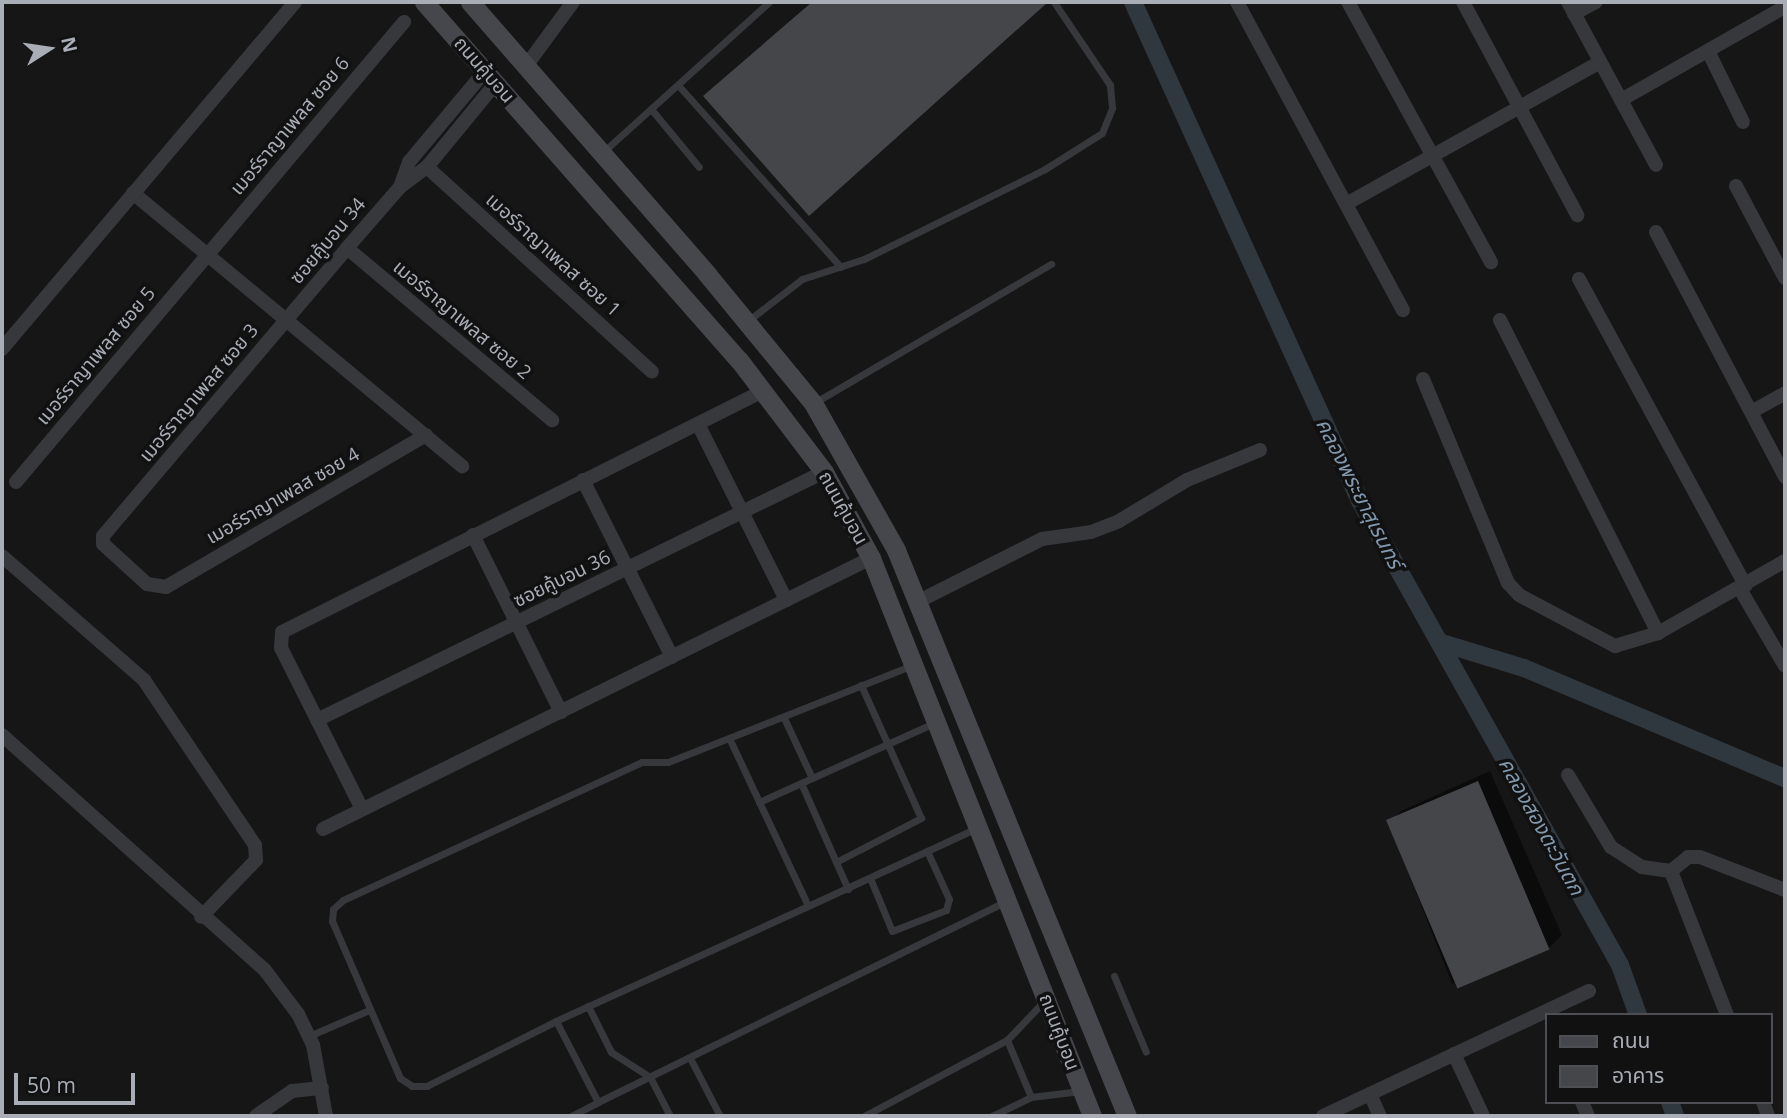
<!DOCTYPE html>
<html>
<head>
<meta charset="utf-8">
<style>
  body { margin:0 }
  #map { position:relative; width:1787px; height:1118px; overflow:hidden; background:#161617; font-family:"Open Sans","Noto Sans Thai",sans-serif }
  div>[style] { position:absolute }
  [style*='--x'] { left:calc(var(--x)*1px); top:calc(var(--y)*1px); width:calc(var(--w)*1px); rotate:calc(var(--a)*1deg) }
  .shadow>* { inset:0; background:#0007 }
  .canal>* { height:18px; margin:-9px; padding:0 9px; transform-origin:9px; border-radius:9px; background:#30383f }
  .building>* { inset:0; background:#45464a; transform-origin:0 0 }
  .lane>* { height:7px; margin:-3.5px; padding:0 3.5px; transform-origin:3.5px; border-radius:3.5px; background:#37383c }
  .street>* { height:14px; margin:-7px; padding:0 7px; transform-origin:7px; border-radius:7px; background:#37383c }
  .secondary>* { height:19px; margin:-9.5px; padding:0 9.5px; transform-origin:9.5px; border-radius:9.5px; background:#45474c }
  span { translate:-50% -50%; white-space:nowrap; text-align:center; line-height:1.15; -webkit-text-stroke:7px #111112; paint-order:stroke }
  .street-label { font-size:19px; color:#a9adb6 }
  .water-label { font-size:21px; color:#8399ae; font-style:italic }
  .frame { position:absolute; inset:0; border:4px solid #a9adb6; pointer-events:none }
  .legend { position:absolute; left:1545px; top:1013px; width:228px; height:91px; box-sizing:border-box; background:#111112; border:2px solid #4e4f54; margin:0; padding:9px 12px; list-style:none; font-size:21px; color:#a9adb6 }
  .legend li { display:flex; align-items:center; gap:14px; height:35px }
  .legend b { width:35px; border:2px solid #4e4f54 }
  .north { position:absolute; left:14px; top:14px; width:70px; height:70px; -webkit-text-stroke:5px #111112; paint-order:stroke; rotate:78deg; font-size:19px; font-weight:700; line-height:28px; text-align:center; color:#a9adb6 }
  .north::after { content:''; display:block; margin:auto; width:24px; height:32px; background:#a9adb6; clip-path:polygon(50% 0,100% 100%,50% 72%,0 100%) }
  .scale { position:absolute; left:14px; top:1073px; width:121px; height:32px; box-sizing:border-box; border:4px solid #a9adb6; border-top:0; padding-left:9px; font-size:21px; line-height:24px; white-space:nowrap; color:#a9adb6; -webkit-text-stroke:5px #111112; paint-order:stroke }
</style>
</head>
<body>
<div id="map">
  <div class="shadow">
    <div style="clip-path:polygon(813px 2px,1045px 2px,718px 85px)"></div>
    <div style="clip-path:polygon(1490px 771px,1562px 935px,1550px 947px,1452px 984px,1389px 823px,1401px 811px)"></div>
  </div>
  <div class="canal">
    <div style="--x:1133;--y:2;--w:548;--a:65.54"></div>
    <div style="--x:1360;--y:501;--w:532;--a:60.74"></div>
    <div style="--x:1620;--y:965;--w:53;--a:70.2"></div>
    <div style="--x:1439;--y:642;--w:89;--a:17"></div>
    <div style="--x:1524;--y:668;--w:283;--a:22.9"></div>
    <div style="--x:1670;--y:1102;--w:15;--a:70"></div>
  </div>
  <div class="building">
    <div style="clip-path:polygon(812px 2px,1048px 2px,809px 216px,703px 96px)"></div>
    <div style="left:1478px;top:781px;width:183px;height:100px;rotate:67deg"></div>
  </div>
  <div class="lane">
    <div style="--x:678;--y:85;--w:244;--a:48.2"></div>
    <div style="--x:651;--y:109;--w:75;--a:50.4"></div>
    <div style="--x:603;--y:152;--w:224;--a:-42.1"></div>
    <div style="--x:749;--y:320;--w:67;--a:-37.7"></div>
    <div style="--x:802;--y:279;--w:65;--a:-17.9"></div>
    <div style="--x:864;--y:259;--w:202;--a:-26.4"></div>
    <div style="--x:1045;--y:169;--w:67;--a:-32.3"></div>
    <div style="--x:1102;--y:133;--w:27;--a:-68"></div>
    <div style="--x:1112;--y:108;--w:23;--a:-95"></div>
    <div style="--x:1110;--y:85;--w:100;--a:-124"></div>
    <div style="--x:814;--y:403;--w:275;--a:-30.4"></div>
    <div style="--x:784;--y:718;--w:66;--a:65"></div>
    <div style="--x:730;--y:740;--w:183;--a:64.8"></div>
    <div style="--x:808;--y:906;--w:186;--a:-24.8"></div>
    <div style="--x:801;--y:783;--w:116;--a:66.1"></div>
    <div style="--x:759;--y:802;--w:192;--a:-24.3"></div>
    <div style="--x:836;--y:862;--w:96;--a:-27.4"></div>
    <div style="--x:921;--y:818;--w:146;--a:-114.3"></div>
    <div style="--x:870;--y:878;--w:57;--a:67.5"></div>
    <div style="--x:892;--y:931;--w:58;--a:-21.3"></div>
    <div style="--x:946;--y:910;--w:11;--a:-75"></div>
    <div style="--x:949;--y:899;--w:53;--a:-114.6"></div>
    <div style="--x:808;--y:906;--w:277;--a:155.5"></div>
    <div style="--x:556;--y:1021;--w:144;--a:153.3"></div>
    <div style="--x:427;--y:1086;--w:15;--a:180"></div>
    <div style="--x:412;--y:1086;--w:14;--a:-146"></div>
    <div style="--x:400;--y:1078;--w:171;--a:-113.4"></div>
    <div style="--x:332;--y:921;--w:12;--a:-85"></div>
    <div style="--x:333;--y:909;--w:13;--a:-42"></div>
    <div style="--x:343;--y:900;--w:329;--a:-24.8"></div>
    <div style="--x:642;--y:762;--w:26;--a:0"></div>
    <div style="--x:668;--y:762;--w:264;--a:-21.6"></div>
    <div style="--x:1114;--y:976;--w:82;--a:67.2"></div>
    <div style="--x:588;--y:1006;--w:51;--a:63.4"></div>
    <div style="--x:611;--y:1052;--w:46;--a:32.7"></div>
    <div style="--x:650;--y:1077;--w:44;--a:62.9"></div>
    <div style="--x:556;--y:1021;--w:91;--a:62.6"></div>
    <div style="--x:598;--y:1102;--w:453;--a:-26.2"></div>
    <div style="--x:309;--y:1036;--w:65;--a:-23.4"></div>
    <div style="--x:690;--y:1058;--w:65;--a:62.7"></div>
    <div style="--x:1031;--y:1097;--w:62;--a:-112.8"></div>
    <div style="--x:1007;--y:1040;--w:52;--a:-46.5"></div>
    <div style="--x:571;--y:1116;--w:30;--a:-27"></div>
    <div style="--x:864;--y:1116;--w:162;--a:-28"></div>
    <div style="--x:992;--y:1116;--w:43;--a:-26"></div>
    <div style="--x:1031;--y:1097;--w:50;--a:-6.8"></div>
  </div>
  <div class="street">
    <div style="--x:1237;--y:2;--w:350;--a:61.7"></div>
    <div style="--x:1348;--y:2;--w:297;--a:61.2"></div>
    <div style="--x:1463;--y:2;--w:242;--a:61.8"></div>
    <div style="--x:1568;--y:2;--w:185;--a:61.6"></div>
    <div style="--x:1574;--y:14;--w:25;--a:-29"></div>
    <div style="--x:1708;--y:51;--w:79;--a:63.8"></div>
    <div style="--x:526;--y:66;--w:79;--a:-53.7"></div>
    <div style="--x:1621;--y:100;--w:189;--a:-29.6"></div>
    <div style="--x:427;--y:167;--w:304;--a:42.3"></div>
    <div style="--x:1736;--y:186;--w:104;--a:62"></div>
    <div style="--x:400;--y:187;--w:27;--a:-70"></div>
    <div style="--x:409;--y:162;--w:119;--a:-50.1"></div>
    <div style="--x:133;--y:193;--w:428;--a:39.7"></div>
    <div style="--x:1346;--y:204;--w:291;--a:-29.2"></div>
    <div style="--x:1656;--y:232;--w:277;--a:62.2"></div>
    <div style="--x:347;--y:248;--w:268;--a:40"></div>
    <div style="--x:1579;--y:279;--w:349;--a:61.5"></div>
    <div style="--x:1500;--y:320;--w:351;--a:63.2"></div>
    <div style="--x:2;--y:349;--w:454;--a:-49.8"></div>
    <div style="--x:1423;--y:379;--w:221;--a:67.4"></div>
    <div style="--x:1508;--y:583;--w:16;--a:47"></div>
    <div style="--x:1519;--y:595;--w:109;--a:28"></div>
    <div style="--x:1615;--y:646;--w:45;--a:-16.8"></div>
    <div style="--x:1658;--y:633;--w:146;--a:-29.6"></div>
    <div style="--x:1753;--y:411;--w:37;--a:-29"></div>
    <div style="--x:698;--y:424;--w:197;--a:63.4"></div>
    <div style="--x:426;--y:435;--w:301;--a:149.7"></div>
    <div style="--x:166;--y:587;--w:19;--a:-171"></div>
    <div style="--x:147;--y:584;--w:59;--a:-137.7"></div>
    <div style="--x:103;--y:544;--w:8;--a:-90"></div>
    <div style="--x:103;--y:536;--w:377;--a:-49.7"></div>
    <div style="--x:347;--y:248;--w:81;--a:-49"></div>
    <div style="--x:400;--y:187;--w:34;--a:-37"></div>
    <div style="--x:427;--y:167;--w:109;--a:-50.6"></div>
    <div style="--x:583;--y:480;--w:198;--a:63.3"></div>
    <div style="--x:16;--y:482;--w:602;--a:-49.85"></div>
    <div style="--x:473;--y:535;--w:198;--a:63.6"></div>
    <div style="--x:2;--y:556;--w:189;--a:41.1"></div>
    <div style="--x:144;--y:680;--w:199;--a:56.1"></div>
    <div style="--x:255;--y:845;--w:15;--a:86"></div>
    <div style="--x:256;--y:860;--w:79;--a:134"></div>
    <div style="--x:1740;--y:589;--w:89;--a:59.7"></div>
    <div style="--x:917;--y:602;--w:140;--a:-26.7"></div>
    <div style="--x:1042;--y:539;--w:49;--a:-8.1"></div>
    <div style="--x:1091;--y:532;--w:30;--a:-21"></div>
    <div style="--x:1119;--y:521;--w:79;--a:-31.1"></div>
    <div style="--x:1187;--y:480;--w:79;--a:-22.3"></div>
    <div style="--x:317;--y:720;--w:564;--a:-26.07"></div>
    <div style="--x:2;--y:735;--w:351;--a:41.8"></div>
    <div style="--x:264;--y:969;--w:56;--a:52.9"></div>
    <div style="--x:298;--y:1014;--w:34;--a:64"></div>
    <div style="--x:313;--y:1045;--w:72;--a:79.6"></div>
    <div style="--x:1568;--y:775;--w:84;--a:59.2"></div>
    <div style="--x:1611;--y:847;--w:37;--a:33"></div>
    <div style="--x:1642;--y:867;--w:29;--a:8"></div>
    <div style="--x:362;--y:809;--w:180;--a:-116.7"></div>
    <div style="--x:281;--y:648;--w:16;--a:-86"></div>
    <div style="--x:282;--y:632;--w:538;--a:-26.61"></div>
    <div style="--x:323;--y:829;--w:611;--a:-26.31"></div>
    <div style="--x:1727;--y:1015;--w:155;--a:-111.3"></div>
    <div style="--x:1671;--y:871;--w:22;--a:-39"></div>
    <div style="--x:1688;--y:857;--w:12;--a:0"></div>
    <div style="--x:1700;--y:857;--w:91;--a:21.2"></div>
    <div style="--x:1454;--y:1054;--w:68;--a:64.9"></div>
    <div style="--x:1370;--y:1094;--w:24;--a:66"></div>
    <div style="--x:1582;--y:1102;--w:15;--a:67"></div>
    <div style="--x:1763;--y:1102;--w:15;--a:70"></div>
    <div style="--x:256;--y:1116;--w:44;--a:-34.8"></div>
    <div style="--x:292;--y:1091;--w:30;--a:-6"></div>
    <div style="--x:1323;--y:1116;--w:294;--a:-25.2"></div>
  </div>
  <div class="secondary">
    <div style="--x:424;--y:2;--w:477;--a:48.7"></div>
    <div style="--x:739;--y:360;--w:141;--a:52.8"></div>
    <div style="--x:824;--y:472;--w:98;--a:61.3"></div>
    <div style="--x:871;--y:558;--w:600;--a:68.39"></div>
    <div style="--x:470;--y:2;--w:361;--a:48.9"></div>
    <div style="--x:707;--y:274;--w:167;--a:50.6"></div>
    <div style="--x:813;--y:403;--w:169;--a:60.5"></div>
    <div style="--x:896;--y:550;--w:611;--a:67.8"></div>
  </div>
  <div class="street-label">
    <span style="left:484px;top:70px;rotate:49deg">ถนนคู้บอน</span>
    <span style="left:290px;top:126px;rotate:-50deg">เมอร์ราญาเพลส ซอย 6</span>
    <span style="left:328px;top:241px;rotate:-50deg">ซอยคู้บอน 34</span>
    <span style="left:553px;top:255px;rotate:42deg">เมอร์ราญาเพลส ซอย 1</span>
    <span style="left:462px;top:320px;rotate:40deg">เมอร์ราญาเพลส ซอย 2</span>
    <span style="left:96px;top:356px;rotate:-50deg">เมอร์ราญาเพลส ซอย 5</span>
    <span style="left:199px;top:393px;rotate:-50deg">เมอร์ราญาเพลส ซอย 3</span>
    <span style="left:283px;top:496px;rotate:-30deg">เมอร์ราญาเพลส ซอย 4</span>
    <span style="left:843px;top:508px;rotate:61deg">ถนนคู้บอน</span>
    <span style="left:562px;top:579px;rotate:-26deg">ซอยคู้บอน 36</span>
    <span style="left:1059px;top:1032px;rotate:69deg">ถนนคู้บอน</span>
  </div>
  <div class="water-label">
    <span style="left:1360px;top:493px;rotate:63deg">คลองพระยาสุเรนทร์</span>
    <span style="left:1542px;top:826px;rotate:61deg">คลองสองตะวันตก</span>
  </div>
  <div class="frame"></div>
  <ul class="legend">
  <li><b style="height:9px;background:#45474c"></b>ถนน</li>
  <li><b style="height:19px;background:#45464a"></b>อาคาร</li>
  </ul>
  <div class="north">N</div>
  <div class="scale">50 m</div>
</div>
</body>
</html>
